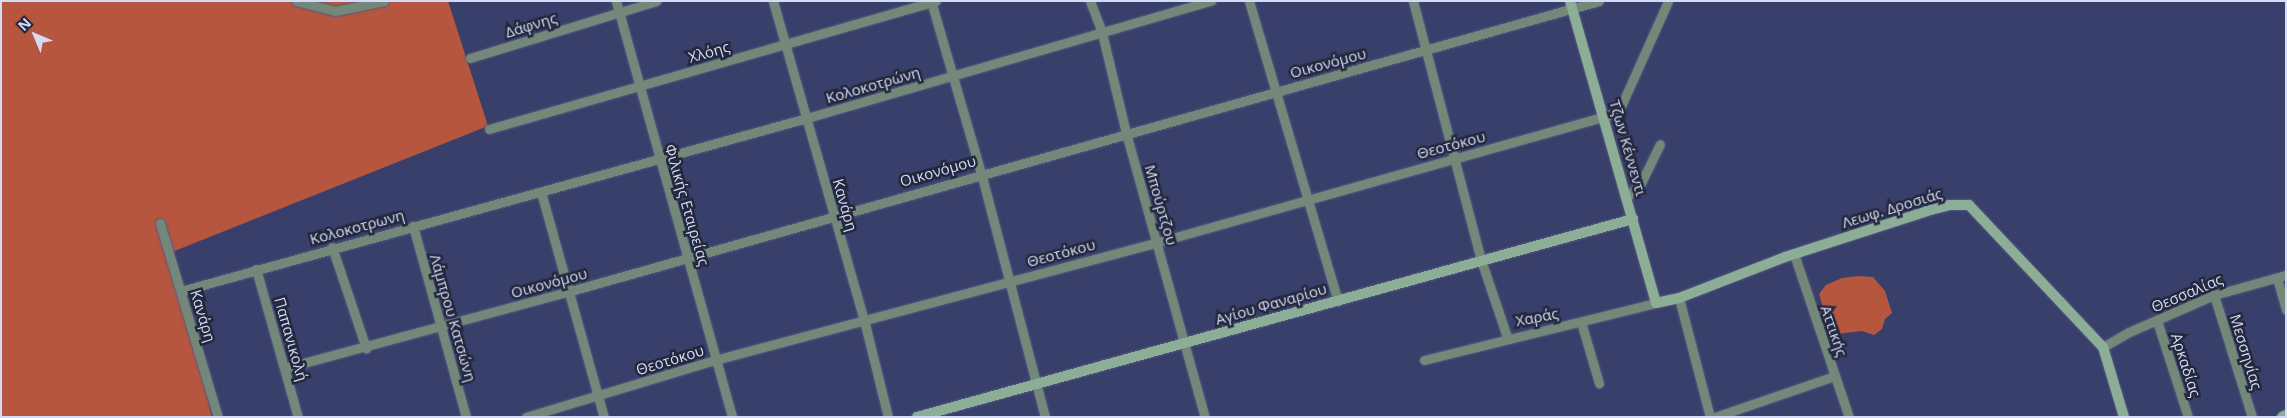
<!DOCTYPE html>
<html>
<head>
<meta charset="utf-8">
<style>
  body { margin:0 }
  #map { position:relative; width:2287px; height:418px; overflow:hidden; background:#383f6a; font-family:"Open Sans",sans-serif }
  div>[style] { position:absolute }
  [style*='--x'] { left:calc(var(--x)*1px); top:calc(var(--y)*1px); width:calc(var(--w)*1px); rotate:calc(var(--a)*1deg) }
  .forest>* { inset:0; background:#b6563f }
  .roads { filter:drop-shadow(0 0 1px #545b83) drop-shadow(0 0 1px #545b83) }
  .street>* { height:9px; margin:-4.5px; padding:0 4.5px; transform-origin:4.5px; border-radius:4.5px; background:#738879 }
  .secondary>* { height:10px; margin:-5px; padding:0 5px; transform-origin:5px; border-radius:5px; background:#8cae97 }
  span { translate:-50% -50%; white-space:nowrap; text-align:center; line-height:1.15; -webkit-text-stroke:5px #24283c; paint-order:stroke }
  .street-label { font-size:15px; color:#d4dbf6 }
  .frame { position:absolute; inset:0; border:2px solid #d4dbf6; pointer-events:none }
  .north { position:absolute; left:10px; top:10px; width:50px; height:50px; -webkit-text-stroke:4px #24283c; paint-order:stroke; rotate:315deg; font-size:14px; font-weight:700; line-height:20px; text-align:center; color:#d4dbf6 }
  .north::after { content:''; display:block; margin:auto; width:18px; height:22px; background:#d4dbf6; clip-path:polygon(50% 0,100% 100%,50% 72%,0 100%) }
</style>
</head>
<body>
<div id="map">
  <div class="forest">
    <div style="clip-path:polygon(1px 1px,448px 1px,488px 126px,172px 252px,212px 417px,1px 417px)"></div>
    <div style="clip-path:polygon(1858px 276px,1873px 277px,1885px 291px,1892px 313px,1885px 319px,1882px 329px,1874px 335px,1862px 331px,1836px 334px,1828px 325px,1819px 294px,1826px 285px,1842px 278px)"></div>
  </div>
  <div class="roads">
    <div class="street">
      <div style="--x:296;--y:1;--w:40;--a:14.4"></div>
      <div style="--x:335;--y:11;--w:50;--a:-11.5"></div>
      <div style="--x:616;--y:1;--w:432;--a:74.4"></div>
      <div style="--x:773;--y:1;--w:332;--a:74.1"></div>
      <div style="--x:864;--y:320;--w:100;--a:76.1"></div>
      <div style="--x:931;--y:1;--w:179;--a:73.8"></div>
      <div style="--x:981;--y:173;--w:252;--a:75.3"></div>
      <div style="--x:1090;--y:1;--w:34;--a:69"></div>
      <div style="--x:1102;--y:33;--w:103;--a:76.5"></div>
      <div style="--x:1126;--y:133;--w:295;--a:74.5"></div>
      <div style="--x:1249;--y:1;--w:313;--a:73.5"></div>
      <div style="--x:1413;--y:1;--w:268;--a:75.3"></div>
      <div style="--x:1481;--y:260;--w:81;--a:71.3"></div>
      <div style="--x:470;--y:58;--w:195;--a:-17"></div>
      <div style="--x:489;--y:129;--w:465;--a:-16"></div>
      <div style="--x:541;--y:192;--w:234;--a:74.4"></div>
      <div style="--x:1627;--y:197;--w:20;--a:-45"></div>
      <div style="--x:1641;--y:183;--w:43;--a:-64"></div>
      <div style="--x:160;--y:223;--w:202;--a:73.4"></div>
      <div style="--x:413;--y:226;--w:198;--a:74.5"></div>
      <div style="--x:332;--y:247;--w:107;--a:71.4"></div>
      <div style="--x:1794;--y:254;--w:172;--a:71.4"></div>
      <div style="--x:256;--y:269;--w:154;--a:74.2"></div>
      <div style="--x:2277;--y:278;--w:33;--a:74"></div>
      <div style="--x:181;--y:291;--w:649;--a:-15.45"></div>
      <div style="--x:807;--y:118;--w:421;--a:-16.2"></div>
      <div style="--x:2214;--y:295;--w:128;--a:72.7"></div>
      <div style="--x:1679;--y:298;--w:123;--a:75.4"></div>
      <div style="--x:2157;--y:321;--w:101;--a:72.1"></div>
      <div style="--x:1581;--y:322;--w:64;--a:73.6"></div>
      <div style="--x:2103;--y:347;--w:30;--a:-30"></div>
      <div style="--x:2129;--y:332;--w:93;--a:-23.5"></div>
      <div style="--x:2214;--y:295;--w:75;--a:-15.5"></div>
      <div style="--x:1424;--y:360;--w:239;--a:-13.8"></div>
      <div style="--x:285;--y:368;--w:292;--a:-15.1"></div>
      <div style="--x:567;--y:292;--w:1072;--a:-15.75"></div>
      <div style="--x:526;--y:417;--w:197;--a:-16.8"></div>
      <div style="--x:715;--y:360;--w:458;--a:-14.9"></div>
      <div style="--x:1158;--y:242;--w:478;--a:-15.7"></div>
      <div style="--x:1618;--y:113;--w:123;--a:-65.9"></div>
      <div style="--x:1715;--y:417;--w:127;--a:-18.9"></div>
    </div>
    <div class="secondary">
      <div style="--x:1570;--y:1;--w:314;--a:74.1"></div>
      <div style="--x:1656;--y:303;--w:24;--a:-12"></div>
      <div style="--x:1679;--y:298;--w:114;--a:-21.1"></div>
      <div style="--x:1785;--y:257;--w:149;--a:-17.9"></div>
      <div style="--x:1927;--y:211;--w:23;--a:-15"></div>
      <div style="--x:1949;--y:205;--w:20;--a:0"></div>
      <div style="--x:1969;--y:205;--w:195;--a:46.7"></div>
      <div style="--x:2103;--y:347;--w:73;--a:73.3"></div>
      <div style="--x:917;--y:417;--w:743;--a:-15.46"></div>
      <div style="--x:2282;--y:417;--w:4;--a:-27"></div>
    </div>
  </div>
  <div class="street-label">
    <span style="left:531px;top:25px;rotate:-17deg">Δάφνης</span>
    <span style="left:709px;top:52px;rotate:-16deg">Χλόης</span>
    <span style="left:1328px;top:63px;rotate:-15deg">Οικονόμου</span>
    <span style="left:873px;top:85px;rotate:-16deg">Κολοκοτρώνη</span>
    <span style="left:1451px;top:145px;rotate:-15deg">Θεοτόκου</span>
    <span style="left:1628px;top:148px;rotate:74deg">Τζων Κέννεντι</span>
    <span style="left:938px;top:171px;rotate:-16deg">Οικονόμου</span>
    <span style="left:687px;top:205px;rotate:74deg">Φιλικής Εταιρείας</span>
    <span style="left:845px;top:205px;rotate:74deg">Κανάρη</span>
    <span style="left:1161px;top:205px;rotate:74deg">Μπούρτζου</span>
    <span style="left:1892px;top:208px;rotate:-17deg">Λεωφ. Δροσιάς</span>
    <span style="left:357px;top:227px;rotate:-15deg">Κολοκοτρωνη</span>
    <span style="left:1061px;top:253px;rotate:-15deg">Θεοτόκου</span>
    <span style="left:549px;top:283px;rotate:-15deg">Οικονόμου</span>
    <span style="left:2187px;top:293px;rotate:-23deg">Θεσσαλίας</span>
    <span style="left:1271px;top:304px;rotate:-16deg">Αγίου Φαναρίου</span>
    <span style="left:203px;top:316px;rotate:73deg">Κανάρη</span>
    <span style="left:1537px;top:317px;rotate:-11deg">Χαράς</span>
    <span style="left:453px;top:318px;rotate:74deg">Λάμπρου Κατσώνη</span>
    <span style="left:1834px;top:331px;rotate:71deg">Αττικής</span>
    <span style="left:291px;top:339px;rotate:74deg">Παπανικολή</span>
    <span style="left:2246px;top:352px;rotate:73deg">Μεσσηνίας</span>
    <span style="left:670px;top:360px;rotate:-17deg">Θεοτόκου</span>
    <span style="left:2186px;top:365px;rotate:72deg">Αρκαδίας</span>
  </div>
  <div class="frame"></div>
  <div class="north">N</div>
</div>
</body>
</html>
